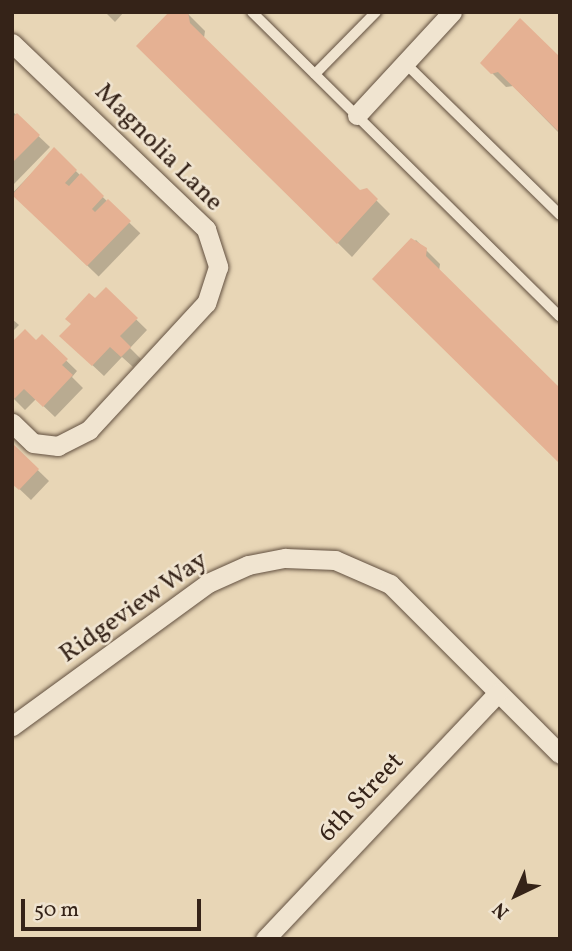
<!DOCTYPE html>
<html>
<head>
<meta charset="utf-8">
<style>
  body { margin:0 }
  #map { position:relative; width:572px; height:951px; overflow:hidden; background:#e8d6b6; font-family:Vollkorn,serif }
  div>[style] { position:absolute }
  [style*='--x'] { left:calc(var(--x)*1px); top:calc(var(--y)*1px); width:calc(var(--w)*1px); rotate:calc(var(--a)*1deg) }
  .shadow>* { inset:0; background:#0003; transform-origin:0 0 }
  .building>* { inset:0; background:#e5b193 }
  .roads { filter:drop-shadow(0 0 2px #625040) drop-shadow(0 0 2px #625040) }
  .lane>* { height:10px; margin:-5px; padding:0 5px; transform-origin:5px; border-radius:5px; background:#f0e4d0 }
  .street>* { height:19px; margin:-9.5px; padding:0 9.5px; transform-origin:9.5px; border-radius:9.5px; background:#f0e4d0 }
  span { translate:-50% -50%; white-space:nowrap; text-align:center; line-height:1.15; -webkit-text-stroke:5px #f0e4d0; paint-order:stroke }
  .street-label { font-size:26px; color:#352318 }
  .frame { position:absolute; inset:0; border:14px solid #352318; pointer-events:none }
  .north { position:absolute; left:481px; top:860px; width:70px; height:70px; -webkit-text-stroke:5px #f0e4d0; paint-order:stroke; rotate:224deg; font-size:19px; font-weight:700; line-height:28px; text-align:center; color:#352318 }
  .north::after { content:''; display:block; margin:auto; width:24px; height:32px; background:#352318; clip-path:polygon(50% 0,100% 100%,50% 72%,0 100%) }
  .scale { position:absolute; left:21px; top:899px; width:180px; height:32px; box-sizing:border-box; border:4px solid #352318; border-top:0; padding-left:9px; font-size:21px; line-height:24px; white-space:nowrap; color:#352318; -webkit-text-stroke:5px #f0e4d0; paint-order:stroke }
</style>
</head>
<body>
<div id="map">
  <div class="shadow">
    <div style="clip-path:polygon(105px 12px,124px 12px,115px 22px)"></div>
    <div style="clip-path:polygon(186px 12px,205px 31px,204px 38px,360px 192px,366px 190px,390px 214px,352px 257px,139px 46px)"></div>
    <div style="clip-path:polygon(560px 60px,560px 134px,513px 86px,506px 87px,482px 63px)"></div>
    <div style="clip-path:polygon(12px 111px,50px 147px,12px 186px)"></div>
    <div style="left:54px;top:150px;width:120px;height:60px;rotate:44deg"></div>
    <div style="clip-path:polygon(416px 240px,440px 264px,439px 271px,374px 279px)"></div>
    <div style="clip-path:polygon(106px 290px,147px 330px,130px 348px,141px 359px,133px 367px,122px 357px,104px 376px,73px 347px)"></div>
    <div style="clip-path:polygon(12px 319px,19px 325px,12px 332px)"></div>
    <div style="clip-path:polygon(42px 337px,77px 371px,72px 377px,83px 388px,55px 417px,36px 399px,25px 410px,12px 397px)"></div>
    <div style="clip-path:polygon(12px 445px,49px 481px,31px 500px,12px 482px)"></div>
  </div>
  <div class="building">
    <div style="clip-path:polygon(169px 12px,188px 12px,190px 23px,360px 190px,367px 188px,378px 199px,337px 244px,136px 46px)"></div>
    <div style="clip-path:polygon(520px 18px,560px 57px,560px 133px,498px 72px,491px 74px,480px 63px)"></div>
    <div style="clip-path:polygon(17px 113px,40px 135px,12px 163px,12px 118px)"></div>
    <div style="clip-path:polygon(54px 147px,77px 170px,65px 183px,69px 186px,81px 173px,104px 196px,92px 209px,95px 212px,108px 199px,131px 221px,87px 266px,12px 195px)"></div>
    <div style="clip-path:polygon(411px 238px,427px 248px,426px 256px,560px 388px,560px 464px,372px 279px)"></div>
    <div style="clip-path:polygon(106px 287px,138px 318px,120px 336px,131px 347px,121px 357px,110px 347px,92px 366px,59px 336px,71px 324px,65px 319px,89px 293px,95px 298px)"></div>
    <div style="clip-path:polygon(25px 329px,36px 340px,42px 334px,68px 359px,62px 365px,73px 375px,43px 407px,24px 389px,12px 401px,12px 342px)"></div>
    <div style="clip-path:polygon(12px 443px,39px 469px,19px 490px,12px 484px)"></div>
  </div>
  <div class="roads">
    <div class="lane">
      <div style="--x:252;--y:12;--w:433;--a:44.7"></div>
      <div style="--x:405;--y:63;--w:217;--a:44.4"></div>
      <div style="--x:315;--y:74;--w:87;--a:-45.5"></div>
    </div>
    <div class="street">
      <div style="--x:12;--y:43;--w:269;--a:43.8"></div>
      <div style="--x:206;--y:229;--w:40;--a:72"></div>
      <div style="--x:218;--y:267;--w:38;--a:108"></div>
      <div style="--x:206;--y:303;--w:173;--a:132.7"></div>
      <div style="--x:89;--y:430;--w:35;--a:153"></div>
      <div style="--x:58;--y:446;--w:25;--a:-173"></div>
      <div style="--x:33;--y:443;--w:29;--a:-136"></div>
      <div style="--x:357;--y:115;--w:140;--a:-47.3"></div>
      <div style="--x:12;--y:726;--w:243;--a:-36.1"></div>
      <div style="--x:208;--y:583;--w:44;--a:-24.2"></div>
      <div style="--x:248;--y:565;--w:38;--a:-11"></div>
      <div style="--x:285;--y:558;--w:50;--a:2.3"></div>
      <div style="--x:335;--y:560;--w:60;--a:23.6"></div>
      <div style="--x:390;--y:584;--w:240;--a:45"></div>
      <div style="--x:265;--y:939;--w:339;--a:-46.6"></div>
    </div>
  </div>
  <div class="street-label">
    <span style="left:158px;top:148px;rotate:45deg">Magnolia Lane</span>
    <span style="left:134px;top:608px;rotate:-35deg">Ridgeview Way</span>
    <span style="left:362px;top:798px;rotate:-47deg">6th Street</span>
  </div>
  <div class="frame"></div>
  <div class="north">N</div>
  <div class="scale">50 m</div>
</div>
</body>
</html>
